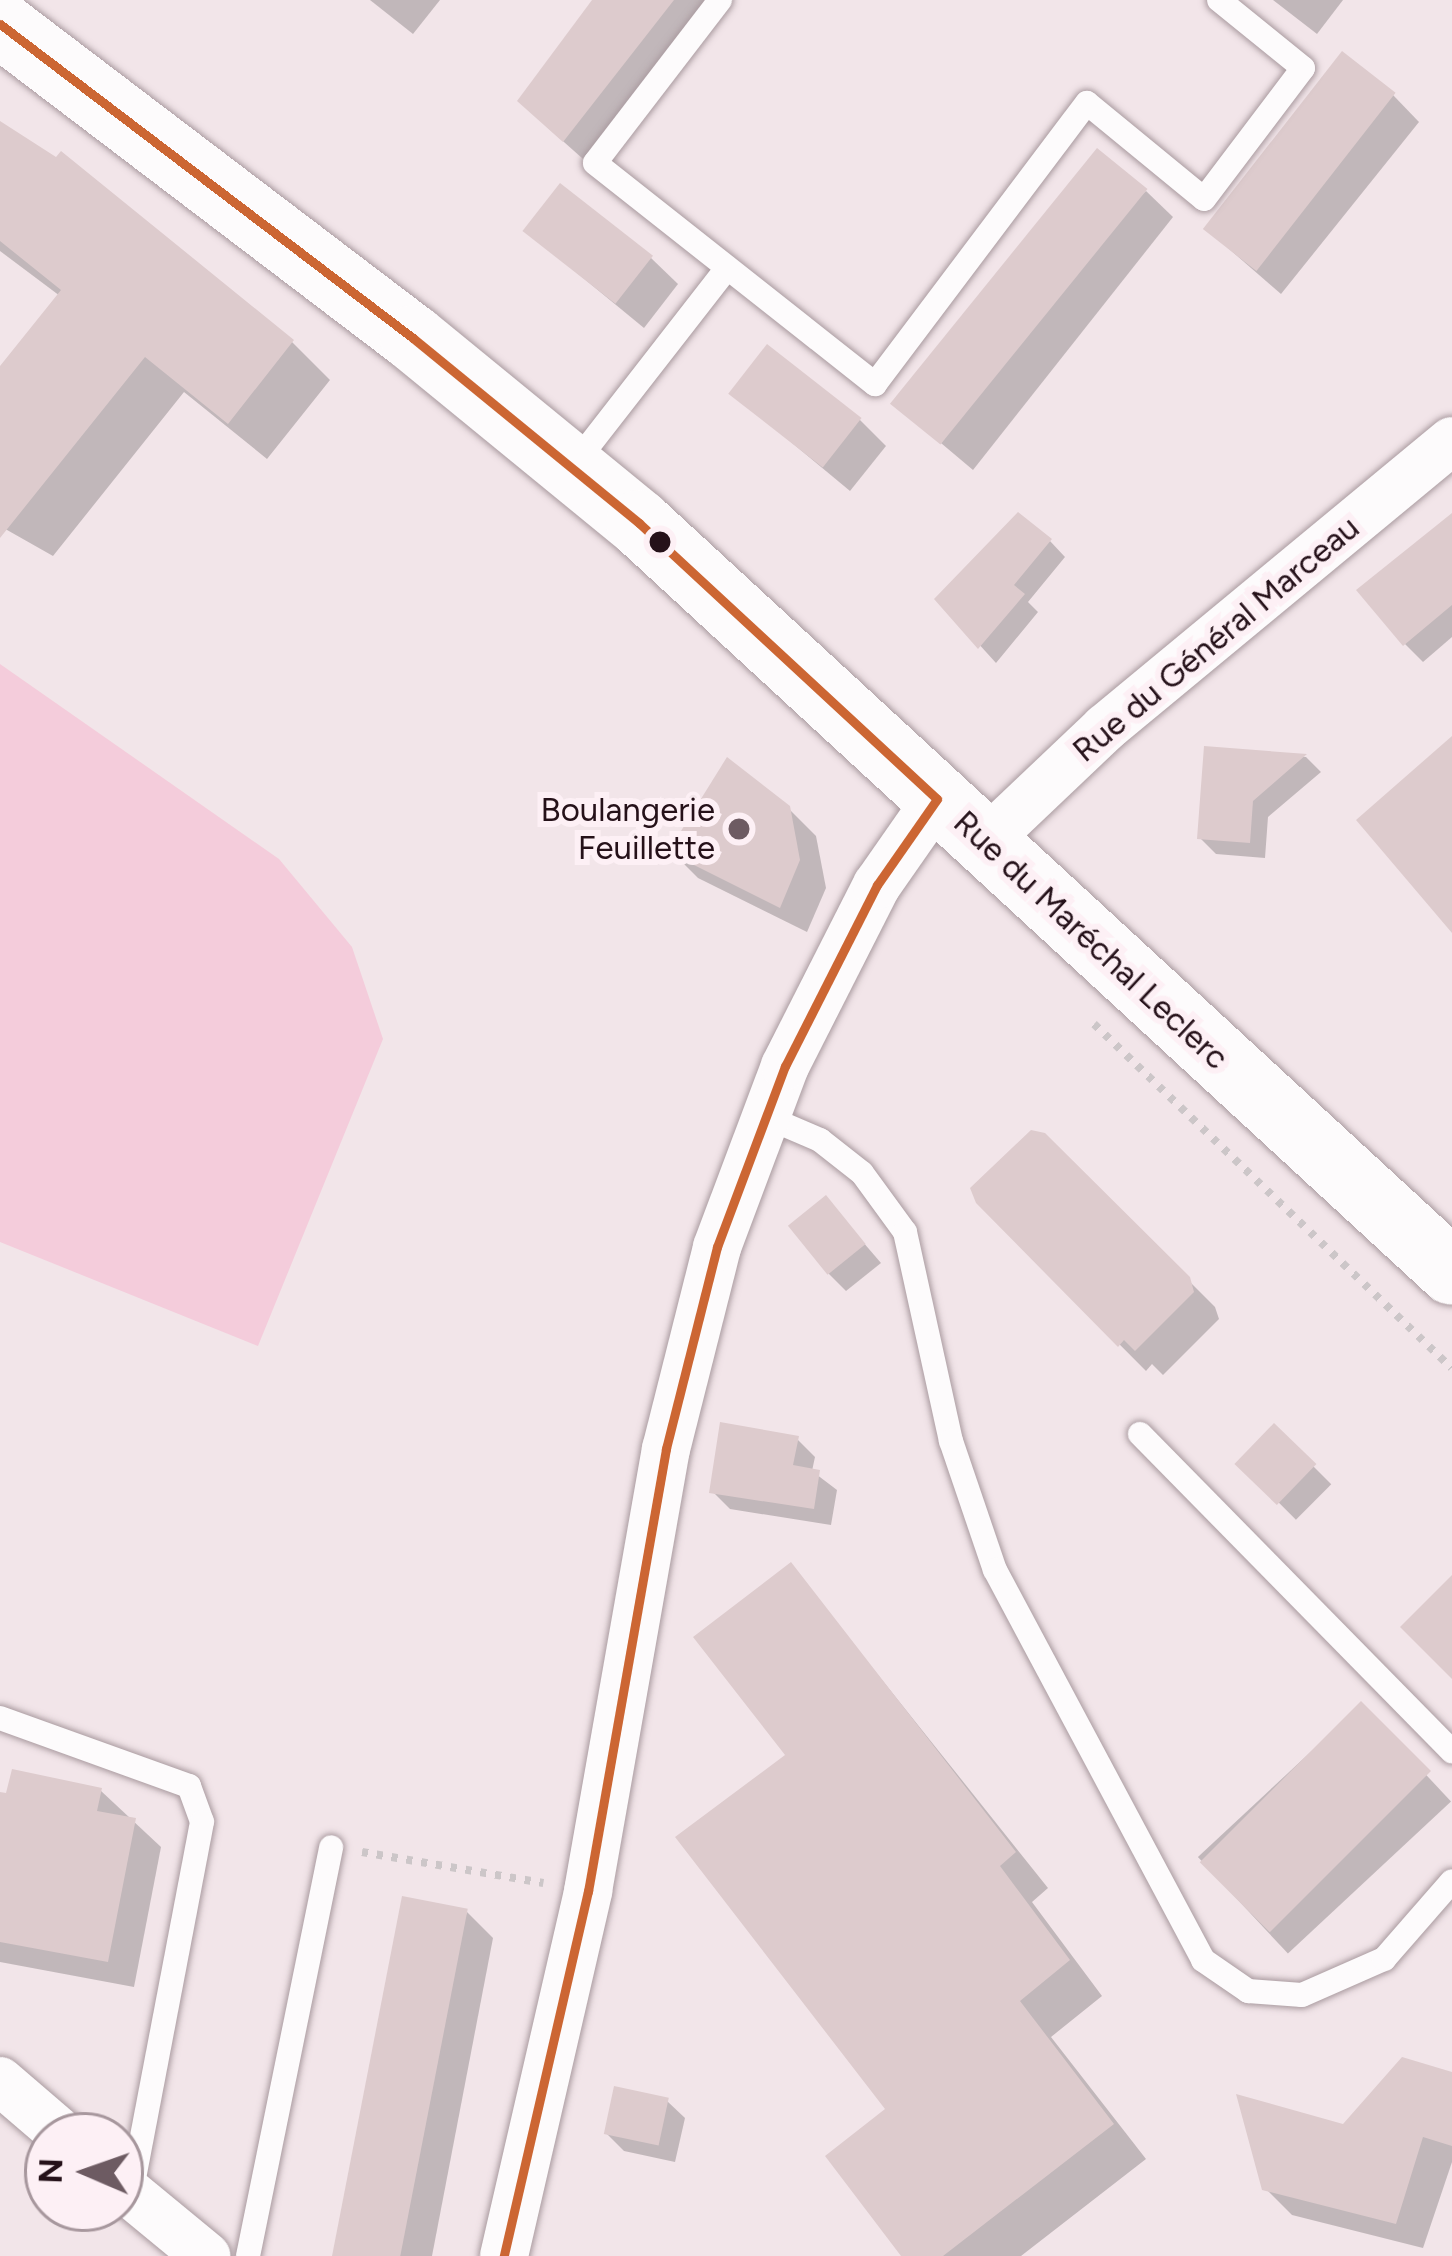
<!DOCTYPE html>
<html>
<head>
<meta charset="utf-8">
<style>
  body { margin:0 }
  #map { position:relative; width:1452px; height:2256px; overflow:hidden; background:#f2e5e9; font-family:Figtree,sans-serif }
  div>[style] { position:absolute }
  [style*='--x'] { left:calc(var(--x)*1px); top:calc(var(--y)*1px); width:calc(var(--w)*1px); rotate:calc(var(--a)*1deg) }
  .green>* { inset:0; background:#f4ccdb }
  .shadow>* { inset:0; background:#0003; transform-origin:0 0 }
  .building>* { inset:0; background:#ddcbcd; transform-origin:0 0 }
  .path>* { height:8px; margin-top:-4px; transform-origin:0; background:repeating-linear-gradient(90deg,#ccc6c8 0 6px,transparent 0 15px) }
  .roads { filter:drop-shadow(0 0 3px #aa9ba0) drop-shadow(0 0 3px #aa9ba0) }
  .lane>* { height:24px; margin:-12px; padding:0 12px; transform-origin:12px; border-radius:12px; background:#fdfbfc }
  .street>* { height:48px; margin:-24px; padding:0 24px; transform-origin:24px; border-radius:24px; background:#fdfbfc }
  .secondary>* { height:66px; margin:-33px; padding:0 33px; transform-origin:33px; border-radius:33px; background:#fdfbfc }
  .bus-1>* { height:9px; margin:-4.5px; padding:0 4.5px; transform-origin:4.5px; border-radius:4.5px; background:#c63 }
  .dots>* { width:33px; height:33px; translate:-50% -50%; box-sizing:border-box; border:6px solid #fdf0f5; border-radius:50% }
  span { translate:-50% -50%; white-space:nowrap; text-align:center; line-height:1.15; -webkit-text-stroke:12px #fdf0f5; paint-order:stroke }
  .street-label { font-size:33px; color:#251119 }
  .poi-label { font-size:33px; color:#251119 }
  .right { translate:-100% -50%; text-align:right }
  .north { position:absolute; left:24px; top:2112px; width:120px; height:120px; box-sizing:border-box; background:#fdf0f5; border:3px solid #a7979d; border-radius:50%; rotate:272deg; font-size:33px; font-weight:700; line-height:48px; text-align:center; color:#251119 }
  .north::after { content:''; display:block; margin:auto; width:42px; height:54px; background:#6d5b62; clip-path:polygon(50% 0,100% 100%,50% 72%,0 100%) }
</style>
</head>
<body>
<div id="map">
  <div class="green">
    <div style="clip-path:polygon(0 664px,279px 859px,352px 947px,383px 1039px,258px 1346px,0 1242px)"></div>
  </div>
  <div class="shadow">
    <div style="clip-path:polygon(370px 0,440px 0,413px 34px)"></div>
    <div style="clip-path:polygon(599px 0,722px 0,591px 166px,547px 127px)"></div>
    <div style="clip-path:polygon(1273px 0,1343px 0,1317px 34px)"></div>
    <div style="clip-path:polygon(1393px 95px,1419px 122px,1281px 294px,1205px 228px)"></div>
    <div style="clip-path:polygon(0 123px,292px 342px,330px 380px,267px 459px,184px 392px,53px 556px,0 526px,0 371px,60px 296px,0 251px)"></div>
    <div style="clip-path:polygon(1146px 191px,1173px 217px,973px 470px,897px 406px)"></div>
    <div style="clip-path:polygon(526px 231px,651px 258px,678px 284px,644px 328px)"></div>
    <div style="clip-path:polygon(732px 393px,860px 420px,886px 446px,850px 491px)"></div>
    <div style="clip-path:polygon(1452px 517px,1452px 637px,1423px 662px,1405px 644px)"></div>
    <div style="clip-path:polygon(1050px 541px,1065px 557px,1028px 602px,1038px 612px,996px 663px,938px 599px)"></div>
    <div style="clip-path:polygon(1207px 749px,1306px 757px,1321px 772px,1268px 817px,1265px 858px,1216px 854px,1200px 838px)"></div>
    <div style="clip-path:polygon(788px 808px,816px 836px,826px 888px,807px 932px,698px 878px,672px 852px)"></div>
    <div style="clip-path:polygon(1043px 1135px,1215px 1307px,1219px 1319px,1163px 1375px,1152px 1364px,1146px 1371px,978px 1202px)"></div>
    <div style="clip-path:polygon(826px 1199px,881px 1263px,846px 1291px,829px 1274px)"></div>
    <div style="left:1274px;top:1427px;width:81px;height:50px;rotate:45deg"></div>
    <div style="clip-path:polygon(797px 1439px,815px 1457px,812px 1471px,837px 1490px,831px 1525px,730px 1509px,712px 1491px)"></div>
    <div style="clip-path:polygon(791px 1566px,1048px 1888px,1032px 1902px,1102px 1996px,1051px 2037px,1146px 2159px,1021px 2256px,905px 2256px,889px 2110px,789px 1756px)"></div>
    <div style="left:1361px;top:1705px;width:132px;height:223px;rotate:47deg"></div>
    <div style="clip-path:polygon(100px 1790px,161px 1847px,134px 1987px,0 1962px,0 1795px)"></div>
    <div style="clip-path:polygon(467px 1912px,493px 1938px,432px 2256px,336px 2256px)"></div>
    <div style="clip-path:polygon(1452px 2075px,1452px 2162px,1423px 2248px,1292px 2215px,1265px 2188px,1344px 2128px)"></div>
    <div style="clip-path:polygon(667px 2101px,685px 2118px,675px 2162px,624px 2151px,606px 2133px)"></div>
  </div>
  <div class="building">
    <div style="clip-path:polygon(592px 0,674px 0,563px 142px,517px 101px)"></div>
    <div style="left:1342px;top:51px;width:68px;height:226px;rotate:38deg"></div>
    <div style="clip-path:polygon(0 121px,56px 157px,61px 151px,294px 340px,228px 424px,145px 357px,0 538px,0 366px,61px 290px,0 241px)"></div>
    <div style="left:1097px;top:148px;width:65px;height:329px;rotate:39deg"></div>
    <div style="left:560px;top:183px;width:118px;height:61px;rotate:38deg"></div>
    <div style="left:767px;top:344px;width:120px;height:63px;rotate:38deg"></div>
    <div style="clip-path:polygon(1018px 512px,1052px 539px,1014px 585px,1025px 594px,978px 649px,934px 599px)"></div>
    <div style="clip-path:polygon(1452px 513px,1452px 605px,1403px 646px,1356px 590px)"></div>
    <div style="clip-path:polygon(1452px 736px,1452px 933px,1356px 820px)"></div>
    <div style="clip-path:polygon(1204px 746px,1307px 754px,1253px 801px,1250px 843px,1197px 839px)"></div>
    <div style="clip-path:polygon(727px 757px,790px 806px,800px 860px,780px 908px,668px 852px)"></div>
    <div style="clip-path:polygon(1031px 1130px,1045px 1133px,1190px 1277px,1194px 1292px,1135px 1351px,1124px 1340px,1118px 1347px,976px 1203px,970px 1188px)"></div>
    <div style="left:826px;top:1195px;width:63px;height:49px;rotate:51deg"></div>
    <div style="clip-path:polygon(720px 1422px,799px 1436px,793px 1465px,820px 1470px,814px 1509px,709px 1493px)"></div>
    <div style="left:1274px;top:1423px;width:59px;height:57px;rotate:44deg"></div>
    <div style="clip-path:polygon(791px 1562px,1016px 1852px,1000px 1866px,1070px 1960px,1020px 2001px,1114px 2124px,943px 2256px,901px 2256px,825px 2156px,885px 2109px,675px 1837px,785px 1755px,693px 1637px)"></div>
    <div style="clip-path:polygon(1452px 1575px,1452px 1679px,1400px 1627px)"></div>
    <div style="left:1361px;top:1701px;width:99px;height:228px;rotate:45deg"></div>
    <div style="clip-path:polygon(12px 1769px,102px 1788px,97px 1811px,136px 1818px,108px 1962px,0 1942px,0 1792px,6px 1793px)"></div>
    <div style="left:402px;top:1896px;width:67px;height:367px;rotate:11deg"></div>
    <div style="clip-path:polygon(1402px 2057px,1452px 2072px,1452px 2146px,1423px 2137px,1396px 2224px,1262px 2190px,1236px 2094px,1343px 2124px)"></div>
    <div style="left:614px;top:2086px;width:56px;height:49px;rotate:12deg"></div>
  </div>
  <div class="path">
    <div style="--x:1094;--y:1024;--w:496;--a:43.9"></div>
    <div style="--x:362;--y:1852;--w:184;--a:9.7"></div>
  </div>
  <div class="roads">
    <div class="lane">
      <div style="--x:720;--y:0;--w:205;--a:127.5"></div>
      <div style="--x:595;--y:163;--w:357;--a:38.3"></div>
      <div style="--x:875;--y:384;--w:352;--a:-53"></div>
      <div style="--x:1087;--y:103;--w:151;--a:39.4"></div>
      <div style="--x:1204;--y:199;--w:164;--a:-52.9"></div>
      <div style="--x:1303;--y:68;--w:108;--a:-141"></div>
      <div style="--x:573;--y:466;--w:251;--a:-52.1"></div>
      <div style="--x:764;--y:1116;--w:61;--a:23.2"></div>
      <div style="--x:820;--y:1140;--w:53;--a:38.2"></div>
      <div style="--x:862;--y:1173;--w:73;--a:53.9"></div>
      <div style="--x:905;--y:1232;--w:214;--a:77.6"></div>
      <div style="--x:951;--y:1441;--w:136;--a:71.2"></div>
      <div style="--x:995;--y:1570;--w:442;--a:61.9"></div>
      <div style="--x:1203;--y:1960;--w:55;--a:34.6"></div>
      <div style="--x:1248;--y:1991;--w:54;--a:4.2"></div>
      <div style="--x:1302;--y:1995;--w:90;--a:-23.7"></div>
      <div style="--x:1384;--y:1959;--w:103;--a:-48.9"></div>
      <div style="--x:1140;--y:1434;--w:445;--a:45.5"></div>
      <div style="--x:0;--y:1718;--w:201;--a:19.8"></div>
      <div style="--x:189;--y:1786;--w:38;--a:70"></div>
      <div style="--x:202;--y:1822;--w:379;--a:100.8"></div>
      <div style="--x:248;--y:2256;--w:417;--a:-78.5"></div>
    </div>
    <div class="street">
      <div style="--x:985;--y:842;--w:166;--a:-43.5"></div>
      <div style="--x:1105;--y:728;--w:450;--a:-39.6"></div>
      <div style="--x:0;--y:2081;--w:84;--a:40.7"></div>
      <div style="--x:120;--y:2185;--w:112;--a:39.5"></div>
      <div style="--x:504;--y:2256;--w:375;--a:-77"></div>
      <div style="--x:588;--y:1891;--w:449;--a:-80"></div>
      <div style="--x:666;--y:1449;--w:208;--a:-75.8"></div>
      <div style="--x:717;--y:1247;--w:193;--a:-69.4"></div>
      <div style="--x:785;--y:1066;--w:203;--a:-63.1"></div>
      <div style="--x:877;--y:885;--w:105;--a:-55.1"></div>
    </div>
    <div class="secondary">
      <div style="--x:0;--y:24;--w:519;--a:37.25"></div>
      <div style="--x:413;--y:338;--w:292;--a:39.3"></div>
      <div style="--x:639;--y:523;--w:1105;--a:42.65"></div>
    </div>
  </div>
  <div class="bus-1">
    <div style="--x:0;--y:24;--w:519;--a:37.25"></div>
    <div style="--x:413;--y:338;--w:292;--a:39.3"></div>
    <div style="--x:639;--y:523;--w:406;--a:42.8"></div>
    <div style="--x:937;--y:799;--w:105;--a:124.9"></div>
    <div style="--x:877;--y:885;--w:203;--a:116.9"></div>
    <div style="--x:785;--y:1066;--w:193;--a:110.6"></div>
    <div style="--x:717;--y:1247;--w:208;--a:104.2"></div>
    <div style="--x:666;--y:1449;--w:449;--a:100"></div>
    <div style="--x:588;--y:1891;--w:375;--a:103"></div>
  </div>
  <div class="dots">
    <div style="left:660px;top:542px;background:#251119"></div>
    <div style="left:739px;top:829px;background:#6d5b62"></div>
  </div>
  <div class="street-label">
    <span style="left:1216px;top:639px;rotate:-40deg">Rue du Général Marceau</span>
    <span style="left:1091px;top:940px;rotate:43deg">Rue du Maréchal Leclerc</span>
  </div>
  <div class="poi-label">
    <span class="right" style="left:715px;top:829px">Boulangerie<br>Feuillette</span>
  </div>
  <div class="north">N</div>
</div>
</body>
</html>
